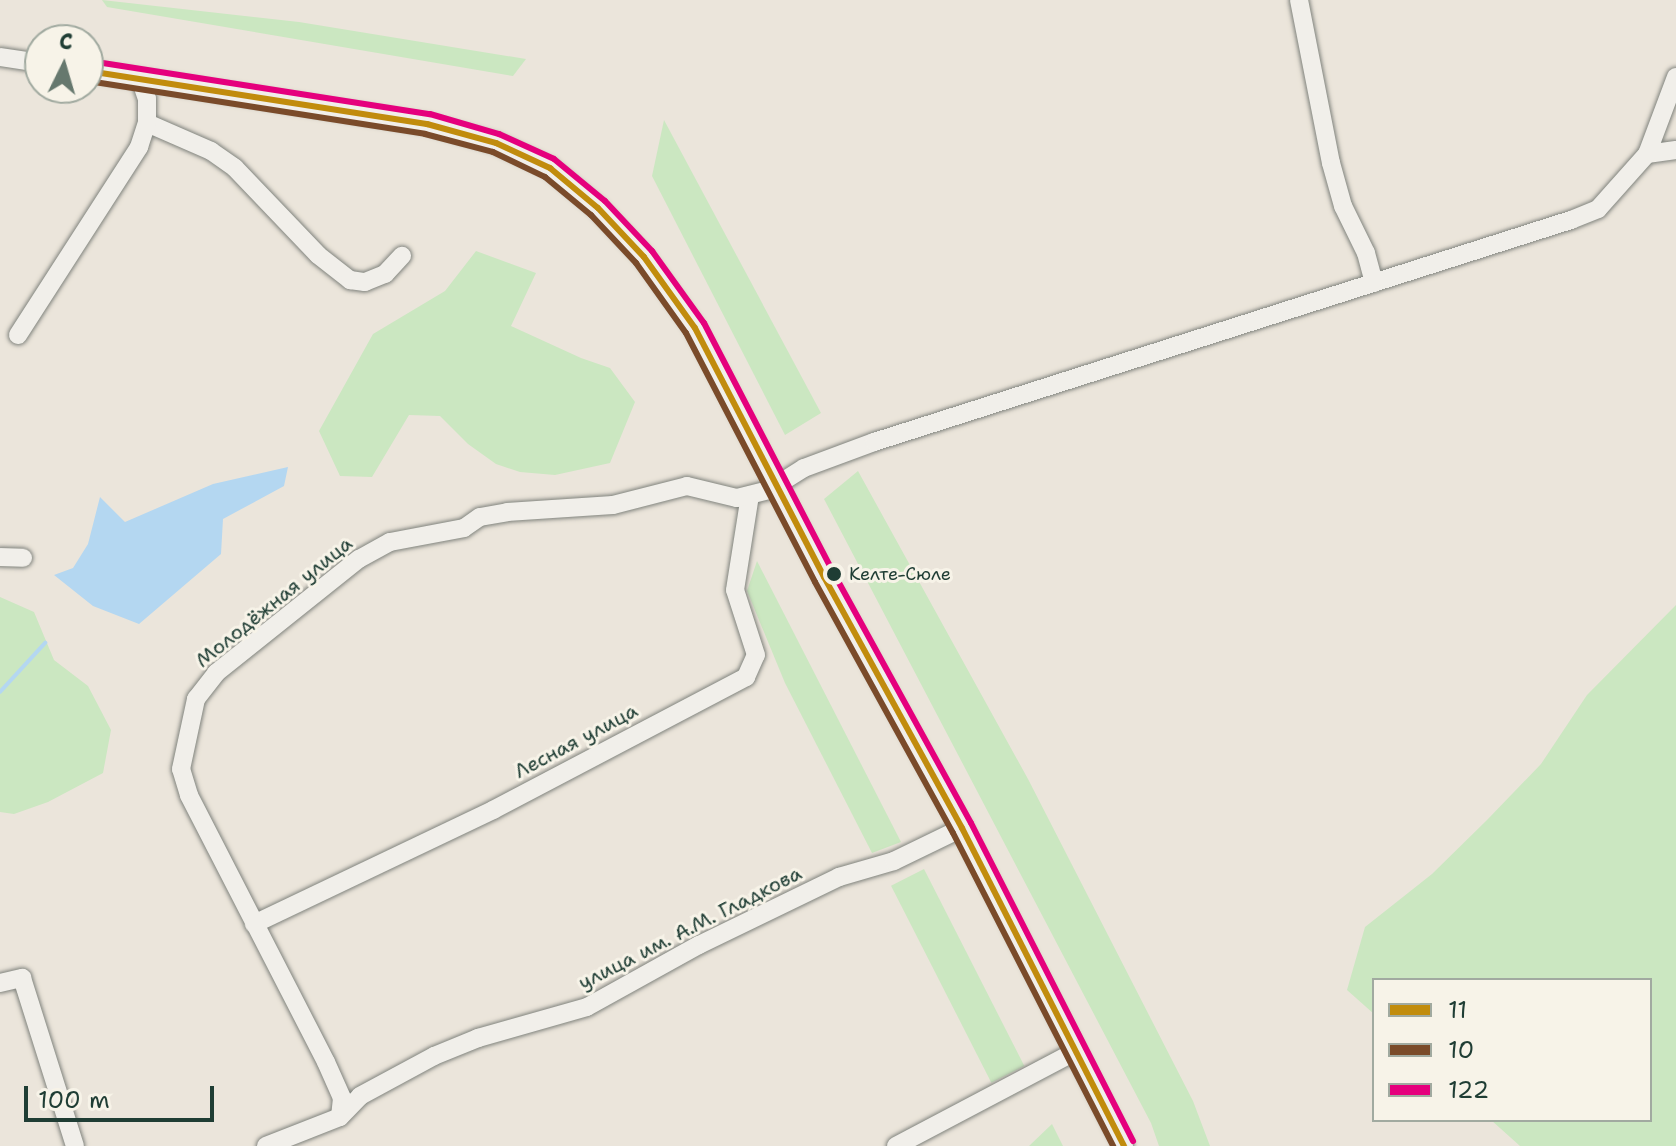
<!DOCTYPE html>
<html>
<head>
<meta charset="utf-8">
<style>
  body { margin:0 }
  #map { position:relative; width:1676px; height:1146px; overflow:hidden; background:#ebe5db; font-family:"Shantell Sans",sans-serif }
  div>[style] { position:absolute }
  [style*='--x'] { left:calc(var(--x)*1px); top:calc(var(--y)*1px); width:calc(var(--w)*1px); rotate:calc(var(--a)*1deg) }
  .green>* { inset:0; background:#cbe7c1; transform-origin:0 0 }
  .water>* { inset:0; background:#b4d7f1 }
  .stream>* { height:4px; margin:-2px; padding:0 2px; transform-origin:2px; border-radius:2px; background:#b4d7f1 }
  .roads { filter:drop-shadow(0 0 2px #80837d) drop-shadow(0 0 2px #80837d) }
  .minor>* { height:18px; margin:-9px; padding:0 9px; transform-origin:9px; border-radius:9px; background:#f1efea }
  .bus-1>* { height:6px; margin:-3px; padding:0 3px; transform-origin:3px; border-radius:3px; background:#c18c0d }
  .bus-2>* { height:6px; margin:-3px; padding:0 3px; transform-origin:3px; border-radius:3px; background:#7a4b2a }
  .bus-3>* { height:6px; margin:-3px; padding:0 3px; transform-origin:3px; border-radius:3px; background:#e5007d }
  .dots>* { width:22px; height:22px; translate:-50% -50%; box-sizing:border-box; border:4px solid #f7f3e8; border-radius:50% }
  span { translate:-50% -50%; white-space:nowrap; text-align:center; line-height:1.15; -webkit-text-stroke:6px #f7f3e8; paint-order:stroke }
  .bus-label { font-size:18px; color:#1f3d34 }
  .left { translate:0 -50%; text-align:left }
  .street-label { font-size:20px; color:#1f3d34 }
  .legend { position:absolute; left:1372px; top:978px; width:280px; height:144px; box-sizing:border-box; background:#f7f3e8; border:2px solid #a1aaa0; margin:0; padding:10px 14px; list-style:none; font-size:24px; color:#1f3d34 }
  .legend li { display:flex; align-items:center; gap:16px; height:40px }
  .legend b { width:40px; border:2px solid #a1aaa0 }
  .north { position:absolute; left:24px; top:24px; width:80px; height:80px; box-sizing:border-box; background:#f7f3e8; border:2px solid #a1aaa0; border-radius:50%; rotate:5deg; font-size:22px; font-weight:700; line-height:32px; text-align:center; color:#1f3d34 }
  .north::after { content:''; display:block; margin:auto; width:28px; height:36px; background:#66786e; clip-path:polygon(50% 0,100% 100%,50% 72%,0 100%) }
  .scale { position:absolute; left:24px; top:1086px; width:190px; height:36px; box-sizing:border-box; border:4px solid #1f3d34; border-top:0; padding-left:10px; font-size:24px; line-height:28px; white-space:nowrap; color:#1f3d34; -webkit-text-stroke:6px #f7f3e8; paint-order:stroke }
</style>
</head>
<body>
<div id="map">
  <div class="green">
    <div style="clip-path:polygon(102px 0,299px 22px,526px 59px,513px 76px,107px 7px)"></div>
    <div style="clip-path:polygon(664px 120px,821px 413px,785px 435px,652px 176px)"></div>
    <div style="clip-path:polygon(476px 251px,536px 273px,511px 326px,581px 358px,610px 368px,635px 402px,610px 463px,555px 475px,520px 472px,496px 464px,468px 444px,440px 416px,409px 415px,372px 477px,340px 476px,319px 431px,373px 334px,445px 291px)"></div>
    <div style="clip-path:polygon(858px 471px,1028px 779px,1193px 1101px,1210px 1146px,1159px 1146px,1151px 1123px,824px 499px)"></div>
    <div style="clip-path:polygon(757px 561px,901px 842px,872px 853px,785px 683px,747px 591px)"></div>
    <div style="clip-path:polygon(0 597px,34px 612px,54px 660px,88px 686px,111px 730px,103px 773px,48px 802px,14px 814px,0 812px)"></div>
    <div style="clip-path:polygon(1676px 605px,1676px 1146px,1520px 1146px,1491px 1120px,1650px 1120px,1650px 980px,1374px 980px,1374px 1014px,1347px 990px,1365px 927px,1432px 874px,1487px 820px,1541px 764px,1587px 695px)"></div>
    <div style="left:924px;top:869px;width:221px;height:37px;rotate:63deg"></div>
    <div style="clip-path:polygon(1052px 1124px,1063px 1146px,1029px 1146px)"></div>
  </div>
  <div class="water">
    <div style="clip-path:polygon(288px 467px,284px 486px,223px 519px,221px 554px,139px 624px,93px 606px,54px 575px,73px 568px,88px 544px,100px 497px,125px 522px,213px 484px)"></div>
  </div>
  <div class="stream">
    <div style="--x:0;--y:692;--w:67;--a:-47.4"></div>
  </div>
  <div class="roads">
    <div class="minor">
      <div style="--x:1299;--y:0;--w:166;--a:78.9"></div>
      <div style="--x:1331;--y:163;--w:45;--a:74.4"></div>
      <div style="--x:1343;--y:206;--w:52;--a:63.9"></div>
      <div style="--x:1366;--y:253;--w:31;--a:75"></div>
      <div style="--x:0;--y:57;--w:40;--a:8.5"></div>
      <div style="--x:88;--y:71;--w:343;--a:8.9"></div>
      <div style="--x:427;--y:124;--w:72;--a:15.4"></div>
      <div style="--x:496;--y:143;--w:60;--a:24.8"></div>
      <div style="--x:550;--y:168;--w:62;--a:39.8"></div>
      <div style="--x:598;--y:208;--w:67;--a:46.8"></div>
      <div style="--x:644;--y:257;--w:87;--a:54.3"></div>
      <div style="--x:695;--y:328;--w:280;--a:62.6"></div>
      <div style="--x:824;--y:577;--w:286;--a:61.2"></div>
      <div style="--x:962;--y:828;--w:357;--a:63"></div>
      <div style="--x:1676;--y:77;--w:82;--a:110.6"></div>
      <div style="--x:1647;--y:154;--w:29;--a:-8"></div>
      <div style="--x:147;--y:123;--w:70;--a:23.6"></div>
      <div style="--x:211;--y:151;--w:29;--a:35"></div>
      <div style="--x:235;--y:168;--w:120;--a:46.3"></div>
      <div style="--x:318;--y:255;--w:41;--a:38"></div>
      <div style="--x:350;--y:280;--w:15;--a:8"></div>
      <div style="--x:365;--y:282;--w:22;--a:-22"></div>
      <div style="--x:385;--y:274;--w:25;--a:-47"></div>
      <div style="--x:18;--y:335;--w:224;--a:-57.2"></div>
      <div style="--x:139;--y:147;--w:25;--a:-72"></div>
      <div style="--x:147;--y:123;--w:24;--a:-90"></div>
      <div style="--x:147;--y:99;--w:21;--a:-109"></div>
      <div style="--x:0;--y:557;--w:23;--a:2"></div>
      <div style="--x:254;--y:924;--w:265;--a:-25.5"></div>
      <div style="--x:493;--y:810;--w:286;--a:-27.7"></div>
      <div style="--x:746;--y:677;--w:24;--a:-66"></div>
      <div style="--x:756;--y:655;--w:68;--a:-107.9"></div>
      <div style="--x:735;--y:590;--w:96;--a:-81"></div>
      <div style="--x:0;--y:983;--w:23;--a:-13"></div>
      <div style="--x:22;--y:978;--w:176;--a:72.5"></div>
      <div style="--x:340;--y:1117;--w:19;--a:-84"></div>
      <div style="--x:342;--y:1098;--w:39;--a:-114"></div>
      <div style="--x:326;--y:1062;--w:300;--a:-117.2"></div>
      <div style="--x:189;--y:795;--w:27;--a:-107"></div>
      <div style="--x:181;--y:769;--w:72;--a:-77.9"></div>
      <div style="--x:196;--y:699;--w:33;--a:-52"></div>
      <div style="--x:216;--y:673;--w:183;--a:-38.6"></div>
      <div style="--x:359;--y:559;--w:35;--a:-29"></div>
      <div style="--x:390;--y:542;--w:75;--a:-10.7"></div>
      <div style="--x:464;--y:528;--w:19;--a:-35"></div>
      <div style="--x:480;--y:517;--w:27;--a:-10"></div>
      <div style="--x:507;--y:512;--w:106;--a:-3.8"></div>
      <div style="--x:613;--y:505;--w:76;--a:-14.4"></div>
      <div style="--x:687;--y:486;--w:51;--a:13.5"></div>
      <div style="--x:737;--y:498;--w:33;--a:-14"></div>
      <div style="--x:769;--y:490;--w:41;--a:-32.2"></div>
      <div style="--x:804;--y:468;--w:75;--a:-20.4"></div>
      <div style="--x:874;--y:442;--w:732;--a:-17.67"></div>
      <div style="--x:1571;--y:220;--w:29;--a:-22"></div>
      <div style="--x:1598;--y:209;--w:74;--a:-48.3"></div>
      <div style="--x:266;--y:1146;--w:79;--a:-21.4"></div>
      <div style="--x:340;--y:1117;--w:29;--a:-46"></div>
      <div style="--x:360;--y:1096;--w:84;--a:-28.4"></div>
      <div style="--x:434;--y:1056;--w:48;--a:-22.2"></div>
      <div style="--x:478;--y:1038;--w:113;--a:-15.9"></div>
      <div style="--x:587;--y:1007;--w:128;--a:-29"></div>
      <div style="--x:699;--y:945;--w:156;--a:-25.9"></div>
      <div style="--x:839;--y:877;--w:57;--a:-16.2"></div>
      <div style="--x:894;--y:861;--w:76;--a:-25.9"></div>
      <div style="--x:896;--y:1146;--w:201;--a:-27.8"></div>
    </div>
  </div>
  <div class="bus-1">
    <div style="--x:88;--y:71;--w:343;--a:8.9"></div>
    <div style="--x:427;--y:124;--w:72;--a:15.4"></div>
    <div style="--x:496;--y:143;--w:60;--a:24.8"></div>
    <div style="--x:550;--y:168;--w:62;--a:39.8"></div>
    <div style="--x:598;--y:208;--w:67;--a:46.8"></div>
    <div style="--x:644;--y:257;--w:87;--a:54.3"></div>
    <div style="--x:695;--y:328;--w:280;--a:62.6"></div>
    <div style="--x:824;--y:577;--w:286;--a:61.2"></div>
    <div style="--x:962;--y:828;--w:357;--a:63"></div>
  </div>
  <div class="bus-2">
    <div style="--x:88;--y:81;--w:341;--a:8.9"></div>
    <div style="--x:425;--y:134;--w:70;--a:14.8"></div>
    <div style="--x:493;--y:152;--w:58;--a:25.7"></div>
    <div style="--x:545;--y:177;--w:60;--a:39.6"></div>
    <div style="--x:591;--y:215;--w:66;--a:46.8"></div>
    <div style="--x:636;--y:263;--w:86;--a:54.5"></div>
    <div style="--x:686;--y:333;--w:280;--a:62.6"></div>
    <div style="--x:815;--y:582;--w:286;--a:61.2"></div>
    <div style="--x:953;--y:833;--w:352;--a:62.9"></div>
  </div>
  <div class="bus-3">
    <div style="--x:90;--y:61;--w:344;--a:8.9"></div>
    <div style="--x:430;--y:114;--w:72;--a:16.2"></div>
    <div style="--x:499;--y:134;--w:60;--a:24.4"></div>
    <div style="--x:554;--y:159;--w:66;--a:39.5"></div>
    <div style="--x:605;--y:201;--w:69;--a:46.8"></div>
    <div style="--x:652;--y:251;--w:89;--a:54.2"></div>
    <div style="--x:704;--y:323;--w:280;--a:62.6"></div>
    <div style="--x:833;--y:572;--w:286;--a:61.2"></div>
    <div style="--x:971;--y:823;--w:357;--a:63"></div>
  </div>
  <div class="dots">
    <div style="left:834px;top:574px;background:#1f3d34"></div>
  </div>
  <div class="bus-label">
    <span class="left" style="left:849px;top:574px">Келте-Сюле</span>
  </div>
  <div class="street-label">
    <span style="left:274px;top:602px;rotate:-39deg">Молодёжная улица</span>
    <span style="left:576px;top:741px;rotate:-28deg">Лесная улица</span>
    <span style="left:690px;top:928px;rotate:-27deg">улица им. А.М. Гладкова</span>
  </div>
  <ul class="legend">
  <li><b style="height:10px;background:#c18c0d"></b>11</li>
  <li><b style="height:10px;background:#7a4b2a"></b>10</li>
  <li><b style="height:10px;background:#e5007d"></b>122</li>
  </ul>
  <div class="north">С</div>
  <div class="scale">100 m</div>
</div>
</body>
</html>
